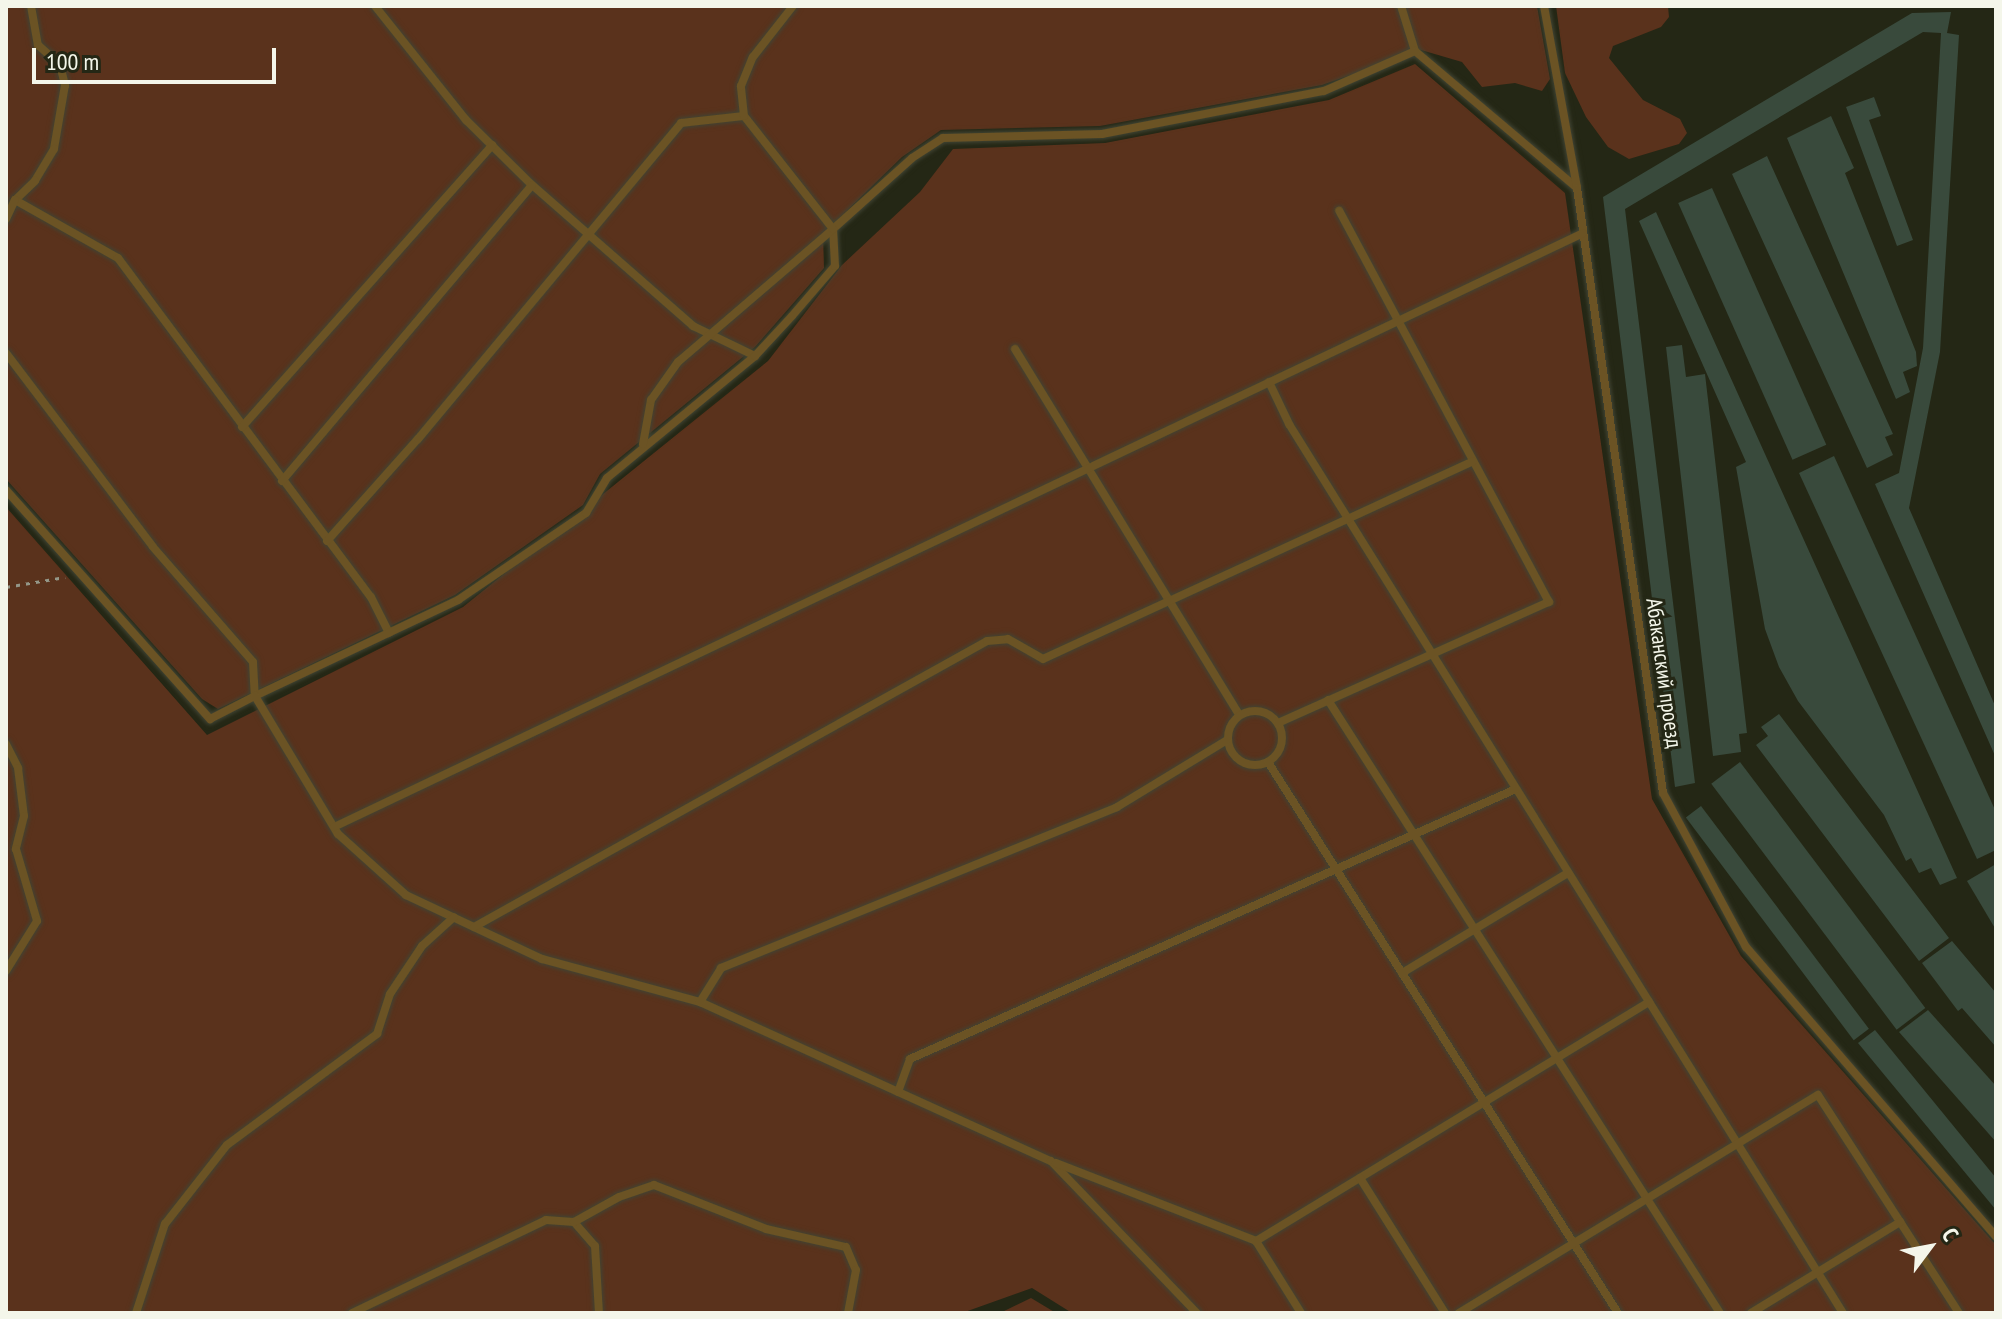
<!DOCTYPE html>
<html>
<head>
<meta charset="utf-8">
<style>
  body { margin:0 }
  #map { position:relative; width:2002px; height:1319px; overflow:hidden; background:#242715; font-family:"PT Sans Narrow",sans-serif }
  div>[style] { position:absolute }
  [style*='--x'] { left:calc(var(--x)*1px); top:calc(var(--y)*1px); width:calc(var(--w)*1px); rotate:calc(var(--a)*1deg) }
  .green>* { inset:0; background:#5a321c }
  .building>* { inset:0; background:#394a3c; transform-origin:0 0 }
  .path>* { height:3px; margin-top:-1.5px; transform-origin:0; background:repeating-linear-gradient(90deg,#949788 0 4px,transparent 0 10px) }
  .roads { filter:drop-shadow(0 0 2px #414433) drop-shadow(0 0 2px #414433) }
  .lane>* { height:8px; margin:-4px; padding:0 4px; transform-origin:4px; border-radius:4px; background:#6b5324 }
  .lane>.ring { margin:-4px; padding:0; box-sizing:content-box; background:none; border:8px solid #6b5324; border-radius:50% }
  span { translate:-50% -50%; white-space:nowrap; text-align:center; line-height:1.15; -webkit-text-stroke:6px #242715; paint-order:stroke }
  .street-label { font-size:22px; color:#f4f6ea }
  .frame { position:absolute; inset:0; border:8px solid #f4f6ea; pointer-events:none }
  .north { position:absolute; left:1890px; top:1207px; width:80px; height:80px; -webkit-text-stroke:6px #242715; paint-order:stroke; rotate:58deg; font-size:22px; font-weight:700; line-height:32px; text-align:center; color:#f4f6ea }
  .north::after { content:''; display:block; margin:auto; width:28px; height:36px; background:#f4f6ea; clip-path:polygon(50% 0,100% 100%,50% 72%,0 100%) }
  .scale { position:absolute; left:32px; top:48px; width:244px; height:36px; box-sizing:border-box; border:4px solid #f4f6ea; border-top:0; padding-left:10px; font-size:24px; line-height:28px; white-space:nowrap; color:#f4f6ea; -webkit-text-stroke:6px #242715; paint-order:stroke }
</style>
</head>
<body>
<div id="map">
  <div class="green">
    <div style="clip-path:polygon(6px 6px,1537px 6px,1550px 79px,1542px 91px,1515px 83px,1482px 87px,1462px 62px,1421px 50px,1322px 85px,1100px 126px,941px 130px,902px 157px,823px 234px,824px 268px,755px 347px,600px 474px,583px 505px,455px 595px,218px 709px,202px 699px,6px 479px)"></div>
    <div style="clip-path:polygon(1556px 6px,1668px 6px,1669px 17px,1661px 27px,1613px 46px,1609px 58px,1643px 100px,1680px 119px,1687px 133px,1679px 144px,1629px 159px,1608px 147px,1586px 117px,1565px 73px)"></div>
    <div style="clip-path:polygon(1415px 64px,1565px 193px,1652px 799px,1741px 956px,1996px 1245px,1996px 1313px,1072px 1313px,1032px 1288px,962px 1313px,6px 1313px,6px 507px,207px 735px,463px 607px,768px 361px,842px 265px,920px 192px,953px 149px,1105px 143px,1329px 100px)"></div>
    <div style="clip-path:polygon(1031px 1298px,1056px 1313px,1000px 1313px)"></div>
  </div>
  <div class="building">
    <div style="clip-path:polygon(1951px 12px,1947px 33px,1959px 35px,1940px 352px,1909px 508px,1996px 708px,1996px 758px,1875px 484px,1899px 473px,1923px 348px,1941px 33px,1923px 32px,1625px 209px,1695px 783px,1675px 787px,1603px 197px,1912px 13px)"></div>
    <div style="clip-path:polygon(1874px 97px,1881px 116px,1869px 120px,1913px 240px,1897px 246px,1846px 107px)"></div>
    <div style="clip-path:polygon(1831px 116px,1854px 168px,1845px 173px,1916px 352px,1917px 366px,1903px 372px,1910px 392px,1896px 399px,1787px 138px)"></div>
    <div style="clip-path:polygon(1767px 156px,1893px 434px,1885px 437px,1893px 455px,1867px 468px,1732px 174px)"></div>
    <div style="left:1712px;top:188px;width:281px;height:37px;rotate:66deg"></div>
    <div style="clip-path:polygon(1656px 212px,1765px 454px,1957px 878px,1940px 885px,1931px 868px,1919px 873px,1911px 858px,1906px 861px,1884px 815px,1798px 701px,1779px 667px,1765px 629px,1736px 467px,1746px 462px,1639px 221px)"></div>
    <div style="clip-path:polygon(1682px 345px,1686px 377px,1705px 374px,1747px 733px,1739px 734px,1741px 752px,1713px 756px,1666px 347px)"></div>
    <div style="clip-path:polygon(1834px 456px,1996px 812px,1996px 850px,1977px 859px,1799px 473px)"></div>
    <div style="clip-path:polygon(1779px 714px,1949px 938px,1919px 961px,1756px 745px,1768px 736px,1761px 727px)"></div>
    <div style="left:1740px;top:762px;width:308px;height:36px;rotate:53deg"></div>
    <div style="left:1701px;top:806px;width:279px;height:19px;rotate:53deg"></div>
    <div style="clip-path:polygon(1996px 864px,1996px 930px,1967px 881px)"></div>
    <div style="clip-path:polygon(1952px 941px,1996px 993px,1996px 1047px,1962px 1008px,1958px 1011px,1922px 963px)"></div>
    <div style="clip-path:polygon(1928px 1010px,1996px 1086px,1996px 1142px,1899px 1032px)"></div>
    <div style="clip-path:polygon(1875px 1030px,1996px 1178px,1996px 1210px,1858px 1043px)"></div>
  </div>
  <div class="path">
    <div style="--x:6;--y:587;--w:60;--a:-9.6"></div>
  </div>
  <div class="roads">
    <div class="lane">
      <div style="--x:31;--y:6;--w:40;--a:80"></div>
      <div style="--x:38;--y:45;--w:30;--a:42"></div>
      <div style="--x:60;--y:65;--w:21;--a:76"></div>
      <div style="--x:65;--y:85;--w:65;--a:99.8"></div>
      <div style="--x:54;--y:149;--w:37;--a:121"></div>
      <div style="--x:35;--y:181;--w:28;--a:136"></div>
      <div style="--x:15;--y:200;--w:118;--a:29.4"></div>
      <div style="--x:118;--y:258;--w:423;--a:53.3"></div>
      <div style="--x:371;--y:597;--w:40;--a:63.4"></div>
      <div style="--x:375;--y:6;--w:146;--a:51.4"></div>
      <div style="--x:466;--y:120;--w:93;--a:44.6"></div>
      <div style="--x:532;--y:185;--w:214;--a:41.2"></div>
      <div style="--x:693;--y:326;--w:69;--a:25.8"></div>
      <div style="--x:1401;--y:6;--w:47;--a:72.7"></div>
      <div style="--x:1415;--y:51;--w:211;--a:40.2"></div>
      <div style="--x:1544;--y:6;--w:185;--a:79.7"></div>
      <div style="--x:1577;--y:188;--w:611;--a:81.91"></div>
      <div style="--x:1663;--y:793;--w:175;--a:61.7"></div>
      <div style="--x:1746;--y:947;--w:383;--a:49.2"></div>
      <div style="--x:6;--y:219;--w:21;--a:-65"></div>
      <div style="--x:1015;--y:349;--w:429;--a:58.5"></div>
      <div style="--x:6;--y:353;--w:243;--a:52.8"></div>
      <div style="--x:153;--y:547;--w:152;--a:49"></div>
      <div style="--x:253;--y:662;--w:34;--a:87"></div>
      <div style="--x:255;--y:696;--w:225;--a:-25.3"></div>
      <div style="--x:458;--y:600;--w:155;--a:-34.2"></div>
      <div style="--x:586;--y:513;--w:41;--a:-59"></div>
      <div style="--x:607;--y:478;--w:192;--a:-39.5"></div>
      <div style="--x:755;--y:356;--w:54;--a:-47.2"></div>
      <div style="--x:792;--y:316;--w:66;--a:-49.3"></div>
      <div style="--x:835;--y:266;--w:37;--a:-93"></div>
      <div style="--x:833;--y:229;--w:106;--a:-41.9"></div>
      <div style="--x:912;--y:158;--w:37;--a:-33"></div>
      <div style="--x:943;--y:138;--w:159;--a:-1.4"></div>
      <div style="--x:1102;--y:134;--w:226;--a:-11"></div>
      <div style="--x:1324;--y:91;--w:99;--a:-23.7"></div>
      <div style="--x:1269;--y:382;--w:47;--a:64.5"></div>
      <div style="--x:1289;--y:424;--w:1047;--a:58.07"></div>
      <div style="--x:242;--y:427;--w:377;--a:-48.4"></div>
      <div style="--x:643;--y:444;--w:45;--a:-79.7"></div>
      <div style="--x:651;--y:400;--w:47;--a:-54.6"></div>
      <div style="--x:678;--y:362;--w:204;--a:-40.6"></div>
      <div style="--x:833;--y:229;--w:144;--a:-128.2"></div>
      <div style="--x:282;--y:481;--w:387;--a:-49.8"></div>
      <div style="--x:6;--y:490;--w:307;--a:48.3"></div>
      <div style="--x:210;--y:719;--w:51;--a:-27.1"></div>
      <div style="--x:255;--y:696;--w:161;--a:59"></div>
      <div style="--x:338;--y:834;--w:91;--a:41.9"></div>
      <div style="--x:406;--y:895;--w:150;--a:25.2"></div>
      <div style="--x:542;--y:959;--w:164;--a:15.2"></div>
      <div style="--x:700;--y:1002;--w:385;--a:24.4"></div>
      <div style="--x:1051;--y:1161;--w:211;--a:46.2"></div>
      <div style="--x:327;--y:541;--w:137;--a:-48.3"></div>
      <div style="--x:418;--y:439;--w:411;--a:-50.2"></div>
      <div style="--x:681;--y:123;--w:63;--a:-6.3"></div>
      <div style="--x:744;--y:116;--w:30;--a:-96"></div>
      <div style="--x:741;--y:86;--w:31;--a:-68"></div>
      <div style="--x:753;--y:57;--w:65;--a:-51.9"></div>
      <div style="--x:1328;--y:700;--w:728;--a:57.4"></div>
      <div class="ring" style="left:1228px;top:711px;width:46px;height:46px"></div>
      <div style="--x:1278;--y:723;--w:297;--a:-24.1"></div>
      <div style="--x:1549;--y:602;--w:444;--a:-118.2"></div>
      <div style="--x:6;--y:744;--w:27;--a:63"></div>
      <div style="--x:18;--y:768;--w:48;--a:82.9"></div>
      <div style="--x:24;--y:816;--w:34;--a:104"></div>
      <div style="--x:16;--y:849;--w:75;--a:73.7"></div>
      <div style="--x:37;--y:921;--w:59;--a:121.8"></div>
      <div style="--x:1268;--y:762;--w:653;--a:57.58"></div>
      <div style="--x:334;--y:827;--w:1383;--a:-25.43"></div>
      <div style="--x:474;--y:927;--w:587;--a:-29.14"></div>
      <div style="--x:987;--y:641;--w:21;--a:-5"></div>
      <div style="--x:1008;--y:639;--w:40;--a:29.7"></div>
      <div style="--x:1043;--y:659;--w:473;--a:-24.7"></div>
      <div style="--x:1402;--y:973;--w:194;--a:-31.1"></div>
      <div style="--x:700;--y:1002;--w:40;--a:-58"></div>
      <div style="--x:721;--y:968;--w:427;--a:-22.1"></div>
      <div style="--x:1117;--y:807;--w:129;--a:-31.3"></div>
      <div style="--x:898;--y:1092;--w:35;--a:-70"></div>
      <div style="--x:910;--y:1059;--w:663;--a:-24.02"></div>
      <div style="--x:1056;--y:1163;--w:215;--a:21.3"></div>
      <div style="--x:1256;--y:1241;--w:460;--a:-31.3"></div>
      <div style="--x:1360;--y:1178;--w:160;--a:57.8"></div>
      <div style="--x:574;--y:1222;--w:32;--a:49"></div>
      <div style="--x:595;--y:1246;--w:67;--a:86.6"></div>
      <div style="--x:1256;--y:1241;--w:85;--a:58"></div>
      <div style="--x:136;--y:1313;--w:94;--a:-72"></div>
      <div style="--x:165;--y:1224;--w:100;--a:-51.9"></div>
      <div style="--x:227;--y:1145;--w:187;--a:-36.5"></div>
      <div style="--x:377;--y:1034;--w:42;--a:-72"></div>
      <div style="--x:390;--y:994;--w:58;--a:-56.3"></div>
      <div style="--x:422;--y:946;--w:43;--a:-42.2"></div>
      <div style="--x:352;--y:1313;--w:215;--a:-25.6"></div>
      <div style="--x:546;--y:1220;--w:28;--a:4"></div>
      <div style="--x:574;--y:1222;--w:51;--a:-29.1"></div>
      <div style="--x:619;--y:1197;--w:37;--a:-19"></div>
      <div style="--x:654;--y:1185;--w:120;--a:21.4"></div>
      <div style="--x:766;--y:1229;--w:82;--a:12.7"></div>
      <div style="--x:846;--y:1247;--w:25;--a:67"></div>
      <div style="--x:856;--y:1270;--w:44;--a:100.5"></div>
      <div style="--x:1459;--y:1313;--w:420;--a:-31.3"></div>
      <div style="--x:1818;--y:1095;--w:260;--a:57.1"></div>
      <div style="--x:1751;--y:1313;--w:175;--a:-31.4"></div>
    </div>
  </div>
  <div class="street-label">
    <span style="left:1664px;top:673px;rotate:82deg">Абаканский проезд</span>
  </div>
  <div class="frame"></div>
  <div class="north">С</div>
  <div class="scale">100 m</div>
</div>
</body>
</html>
